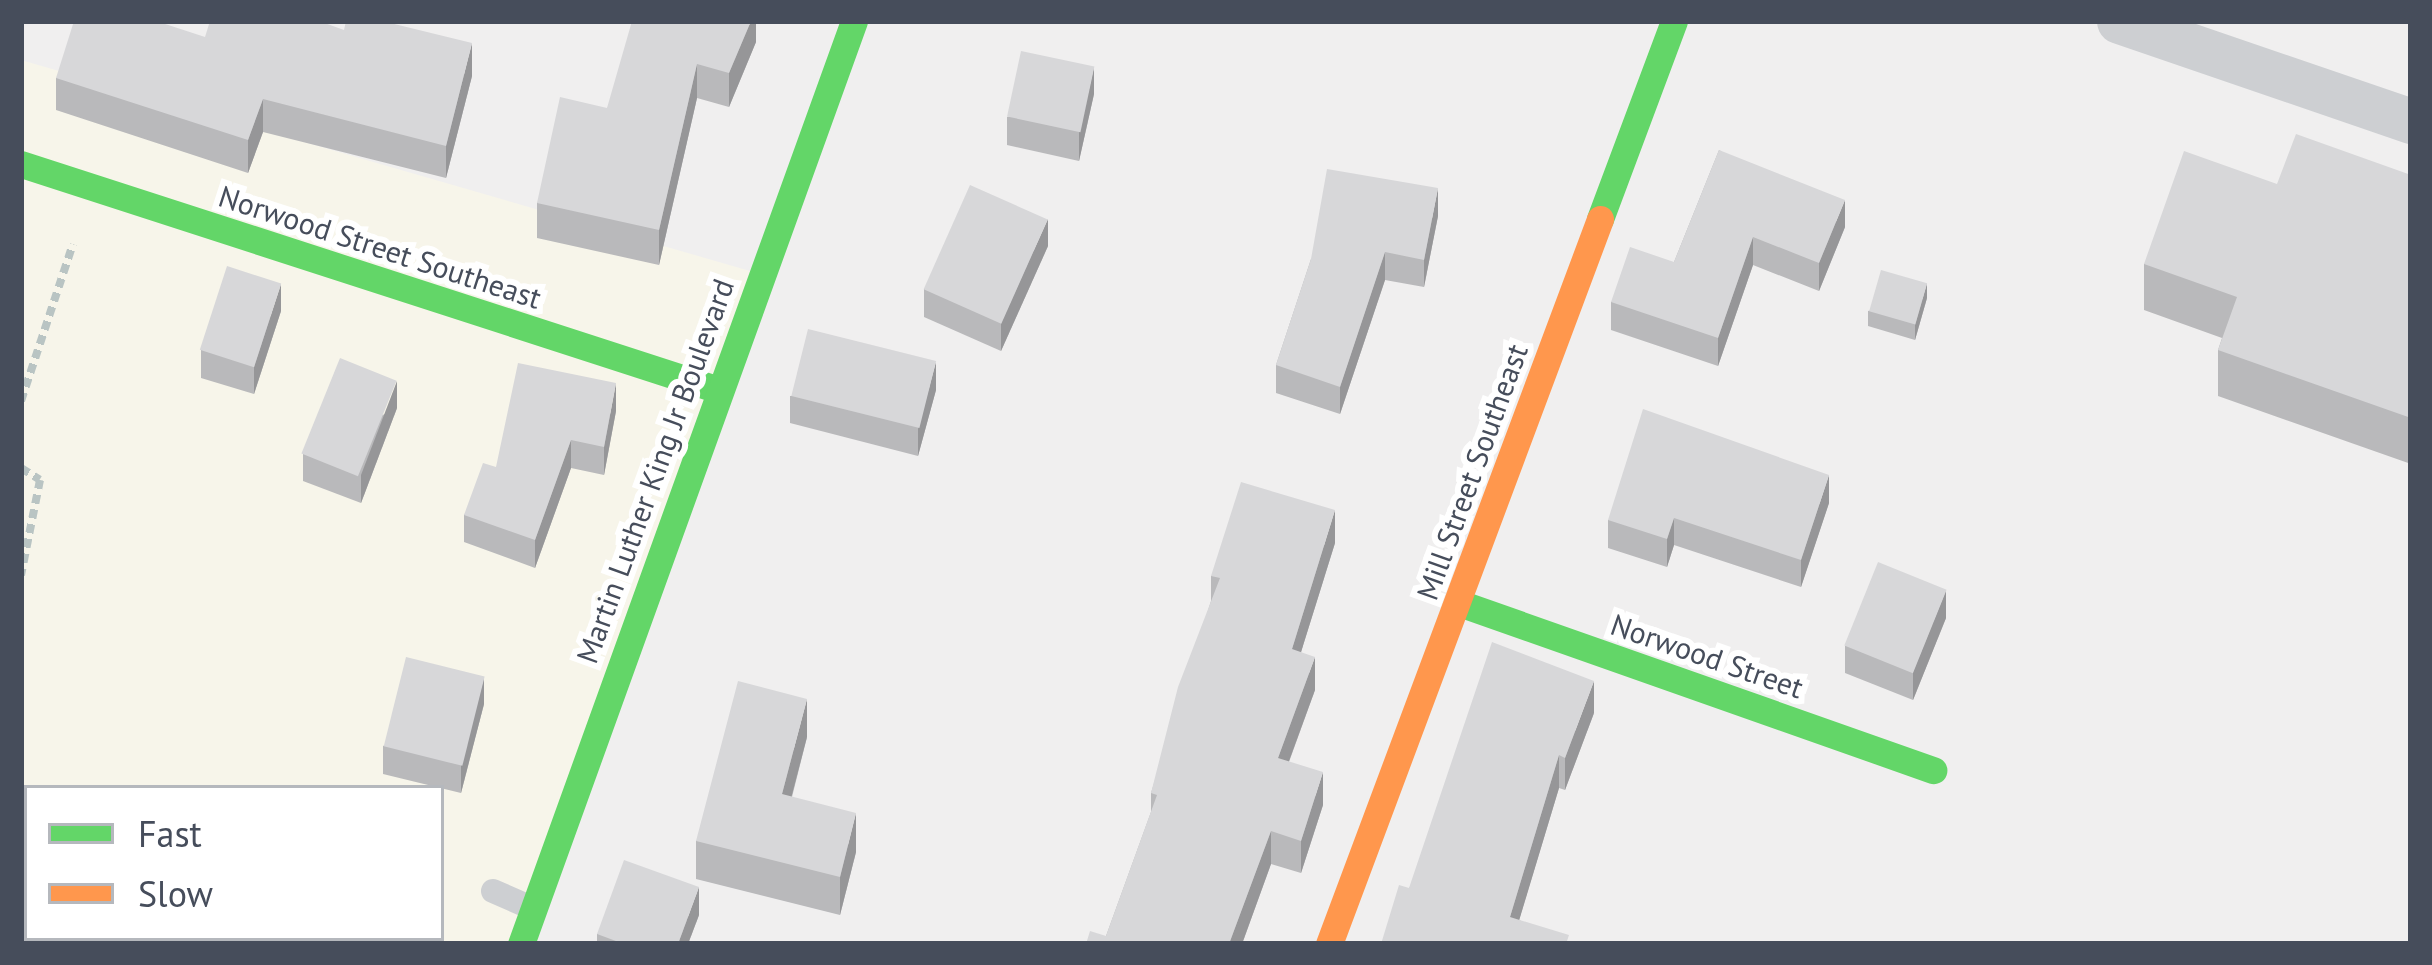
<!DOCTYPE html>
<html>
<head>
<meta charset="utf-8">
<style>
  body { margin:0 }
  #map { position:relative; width:2432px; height:965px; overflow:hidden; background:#f0efef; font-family:"PT Sans",sans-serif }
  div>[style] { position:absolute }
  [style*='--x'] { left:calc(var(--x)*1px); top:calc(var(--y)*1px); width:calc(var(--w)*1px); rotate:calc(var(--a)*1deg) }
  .commercial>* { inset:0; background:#f7f5ea }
  .path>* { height:8px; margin-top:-4px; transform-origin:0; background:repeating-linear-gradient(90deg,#b9c4c3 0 9px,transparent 0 15px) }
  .lane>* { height:24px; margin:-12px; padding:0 12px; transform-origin:12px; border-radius:12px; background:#cdcfd2 }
  .street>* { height:45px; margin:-22.5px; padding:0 22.5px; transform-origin:22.5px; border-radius:22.5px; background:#cdcfd2 }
  .fast>* { height:27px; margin:-13.5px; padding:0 13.5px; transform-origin:13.5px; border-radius:13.5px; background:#63d668 }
  .slow>* { height:27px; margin:-13.5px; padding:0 13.5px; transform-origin:13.5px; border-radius:13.5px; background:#ff974d }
  .wall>* { inset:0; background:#b9b9bb }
  .shaded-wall>* { inset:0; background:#969698 }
  .building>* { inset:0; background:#d7d7d9; transform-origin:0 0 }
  span { translate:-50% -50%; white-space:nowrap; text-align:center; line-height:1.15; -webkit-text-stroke:12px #fff; paint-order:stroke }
  .street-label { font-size:30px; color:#464d5b }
  .frame { position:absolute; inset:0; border:24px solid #464d5b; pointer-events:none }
  .legend { position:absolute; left:24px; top:785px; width:420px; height:156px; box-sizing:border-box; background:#fff; border:3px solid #b5b8bd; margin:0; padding:15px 21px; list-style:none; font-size:36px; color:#464d5b }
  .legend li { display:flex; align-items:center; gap:24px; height:60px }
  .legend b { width:60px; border:3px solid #b5b8bd }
</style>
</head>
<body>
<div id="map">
  <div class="commercial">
    <div style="clip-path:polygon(evenodd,21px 60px,750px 271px,510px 944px,21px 944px,21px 60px,27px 788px,441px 788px,441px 938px,27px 938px,27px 788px)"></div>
  </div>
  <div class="path">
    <div style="--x:21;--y:401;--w:165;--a:-71.7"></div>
    <div style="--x:21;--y:468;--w:22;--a:32"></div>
    <div style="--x:40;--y:480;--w:97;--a:101.3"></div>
  </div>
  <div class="lane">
    <div style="--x:493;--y:891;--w:43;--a:23.6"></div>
  </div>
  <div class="street">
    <div style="--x:2119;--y:21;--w:309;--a:18.9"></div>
  </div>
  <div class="fast">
    <div style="--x:21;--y:164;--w:734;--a:17.94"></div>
    <div style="--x:1600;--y:219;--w:211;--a:-69.5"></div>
    <div style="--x:1459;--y:603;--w:503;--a:19.41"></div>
    <div style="--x:521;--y:944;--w:981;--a:-70.16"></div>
  </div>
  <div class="slow">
    <div style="--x:1329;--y:944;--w:774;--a:-69.5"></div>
  </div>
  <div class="wall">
    <div style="clip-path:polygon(756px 21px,756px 42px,729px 107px,697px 98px,659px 265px,537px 238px,537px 203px,607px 108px)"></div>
    <div style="clip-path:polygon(205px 37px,472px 76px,446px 178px,263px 132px,248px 173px,56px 110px,56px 78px)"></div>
    <div style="clip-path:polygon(1094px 94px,1079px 161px,1007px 145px,1007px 117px)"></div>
    <div style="clip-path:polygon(1719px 150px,1845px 227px,1819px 291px,1753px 265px,1718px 366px,1611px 330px,1611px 302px,1674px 262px)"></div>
    <div style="clip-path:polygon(2411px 175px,2411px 464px,2218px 396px,2218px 350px,2222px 338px,2144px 310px,2144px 264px,2277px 184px)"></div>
    <div style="clip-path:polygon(1438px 216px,1424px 287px,1385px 280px,1340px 414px,1276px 393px,1276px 365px,1311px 259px)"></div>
    <div style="clip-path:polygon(1048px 246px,1001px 351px,924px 317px,924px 289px)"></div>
    <div style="clip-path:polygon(1927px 298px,1915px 340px,1868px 326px,1868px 311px)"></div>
    <div style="clip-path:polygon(281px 311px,254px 394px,201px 378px,201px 350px)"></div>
    <div style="clip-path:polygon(936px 390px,918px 456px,790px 423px,790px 396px)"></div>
    <div style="clip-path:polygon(397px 408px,361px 503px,303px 481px,303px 454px)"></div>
    <div style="clip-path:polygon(616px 411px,604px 475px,571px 468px,535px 568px,464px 542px,464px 515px,496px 467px)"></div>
    <div style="clip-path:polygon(1829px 503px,1801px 587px,1674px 545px,1667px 567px,1608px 548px,1608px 520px)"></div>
    <div style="clip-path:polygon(1335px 543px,1301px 652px,1315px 690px,1289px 762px,1323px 805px,1301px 873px,1271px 864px,1242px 944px,1086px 944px,1106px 936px,1151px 812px,1151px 793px,1211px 601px,1211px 576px)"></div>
    <div style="clip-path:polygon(1946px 618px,1913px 700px,1845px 673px,1845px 646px)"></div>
    <div style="clip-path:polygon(484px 704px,461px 793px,383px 774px,383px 746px)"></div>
    <div style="clip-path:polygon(1594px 713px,1565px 790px,1559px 788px,1519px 920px,1569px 944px,1409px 888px)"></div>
    <div style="clip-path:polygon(807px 737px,792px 797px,856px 852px,840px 915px,696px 879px,696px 841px)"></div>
    <div style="clip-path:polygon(699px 915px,688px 944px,597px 944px,597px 934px)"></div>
  </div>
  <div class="shaded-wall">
    <div style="clip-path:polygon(751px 21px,756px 21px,756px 42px,729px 107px,729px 73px)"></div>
    <div style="clip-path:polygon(472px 43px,472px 76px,446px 178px,446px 146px)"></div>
    <div style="clip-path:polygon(697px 64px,697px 98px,659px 265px,659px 230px)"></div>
    <div style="clip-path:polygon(1094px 67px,1094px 94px,1079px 161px,1079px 133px)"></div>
    <div style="clip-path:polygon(263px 99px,263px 132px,248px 173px,248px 140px)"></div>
    <div style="clip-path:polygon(1438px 188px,1438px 216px,1424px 287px,1424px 260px)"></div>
    <div style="clip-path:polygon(1845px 200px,1845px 227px,1819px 291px,1819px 263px)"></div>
    <div style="clip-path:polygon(1048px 219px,1048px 246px,1001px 351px,1001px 323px)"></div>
    <div style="clip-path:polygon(1753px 237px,1753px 265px,1718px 366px,1718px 338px)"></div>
    <div style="clip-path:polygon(1385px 252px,1385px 280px,1340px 414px,1340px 387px)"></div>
    <div style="clip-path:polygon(1927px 283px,1927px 298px,1915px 340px,1915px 325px)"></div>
    <div style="clip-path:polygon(281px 284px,281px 311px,254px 394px,254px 367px)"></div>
    <div style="clip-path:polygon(936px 362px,936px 390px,918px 456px,918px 429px)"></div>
    <div style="clip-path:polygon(397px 381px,397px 408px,361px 503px,361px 475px)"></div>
    <div style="clip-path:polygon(616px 383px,616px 411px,604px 475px,604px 447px)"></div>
    <div style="clip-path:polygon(571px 440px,571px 468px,535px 568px,535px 540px)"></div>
    <div style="clip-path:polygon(1829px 475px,1829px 503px,1801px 587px,1801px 560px)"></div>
    <div style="clip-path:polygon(1335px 510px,1335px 543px,1292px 681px,1292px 649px)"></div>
    <div style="clip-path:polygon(1674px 518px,1674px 545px,1667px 567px,1667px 539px)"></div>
    <div style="clip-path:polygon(1946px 590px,1946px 618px,1913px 700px,1913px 672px)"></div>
    <div style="clip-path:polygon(1315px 657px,1315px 690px,1278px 791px,1278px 758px)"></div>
    <div style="clip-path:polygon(484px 677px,484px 704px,461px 793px,461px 765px)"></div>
    <div style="clip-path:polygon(1594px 681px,1594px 713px,1565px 790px,1565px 758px)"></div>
    <div style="clip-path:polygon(807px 699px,807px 737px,782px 833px,782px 794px)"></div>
    <div style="clip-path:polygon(1559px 755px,1559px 788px,1512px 944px,1510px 917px)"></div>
    <div style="clip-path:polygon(1323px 772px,1323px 805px,1301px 873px,1301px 841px)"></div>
    <div style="clip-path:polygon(856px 813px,856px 852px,840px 915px,840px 877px)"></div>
    <div style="clip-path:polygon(1271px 831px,1271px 864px,1242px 944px,1229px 944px)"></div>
    <div style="clip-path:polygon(699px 887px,699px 915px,688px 944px,678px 944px)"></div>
  </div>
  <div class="building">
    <div style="clip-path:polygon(74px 21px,156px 21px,205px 37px,210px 21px,319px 21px,344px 30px,346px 21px,382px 21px,472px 43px,446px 146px,263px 99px,248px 140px,56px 78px)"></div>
    <div style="clip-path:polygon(632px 21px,751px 21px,729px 73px,697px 64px,659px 230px,537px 203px,560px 97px,607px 108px)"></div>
    <div style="left:1021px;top:51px;width:75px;height:67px;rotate:12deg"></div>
    <div style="clip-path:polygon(2296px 134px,2411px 175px,2411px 418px,2218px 350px,2237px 297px,2144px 264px,2184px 151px,2277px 184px)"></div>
    <div style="clip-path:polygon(1719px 150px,1845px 200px,1819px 263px,1753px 237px,1718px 338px,1611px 302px,1630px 247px,1674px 262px)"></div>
    <div style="clip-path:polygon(1327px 169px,1438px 188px,1424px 260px,1385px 252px,1340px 387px,1276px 365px,1311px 259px)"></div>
    <div style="left:970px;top:185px;width:85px;height:114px;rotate:24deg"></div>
    <div style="left:227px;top:266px;width:57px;height:88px;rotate:18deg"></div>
    <div style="left:1881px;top:270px;width:48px;height:43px;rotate:16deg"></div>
    <div style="left:808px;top:329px;width:132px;height:69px;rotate:14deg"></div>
    <div style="left:340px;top:358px;width:61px;height:103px;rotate:22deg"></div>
    <div style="clip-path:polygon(518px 363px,616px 383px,604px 447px,571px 440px,535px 540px,464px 515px,483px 463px,496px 467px)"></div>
    <div style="clip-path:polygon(1643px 409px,1829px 475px,1801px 560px,1674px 518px,1667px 539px,1608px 520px)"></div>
    <div style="clip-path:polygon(1241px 482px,1335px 510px,1292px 649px,1315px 657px,1278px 758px,1323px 772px,1301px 841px,1271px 831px,1229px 944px,1086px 944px,1090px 931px,1106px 936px,1157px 795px,1151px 793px,1178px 687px,1220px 578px,1211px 576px)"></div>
    <div style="left:1878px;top:562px;width:74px;height:90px;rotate:22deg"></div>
    <div style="clip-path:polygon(1492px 642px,1594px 681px,1565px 758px,1559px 755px,1510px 917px,1569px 935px,1566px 944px,1381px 944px,1399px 885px,1409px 888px)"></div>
    <div style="left:406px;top:657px;width:81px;height:92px;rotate:14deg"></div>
    <div style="clip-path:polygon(738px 681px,807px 699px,782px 794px,856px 813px,840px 877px,696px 841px)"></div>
    <div style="clip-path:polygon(624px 860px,699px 887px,678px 944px,624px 944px,597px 934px)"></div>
  </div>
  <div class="street-label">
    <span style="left:380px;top:247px;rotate:18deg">Norwood Street Southeast</span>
    <span style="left:655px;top:471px;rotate:-70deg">Martin Luther King Jr Boulevard</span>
    <span style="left:1472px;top:472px;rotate:-70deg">Mill Street Southeast</span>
    <span style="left:1707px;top:656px;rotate:19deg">Norwood Street</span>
  </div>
  <div class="frame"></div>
  <ul class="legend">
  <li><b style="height:15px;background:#63d668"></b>Fast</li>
  <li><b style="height:15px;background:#ff974d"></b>Slow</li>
  </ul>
</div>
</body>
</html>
